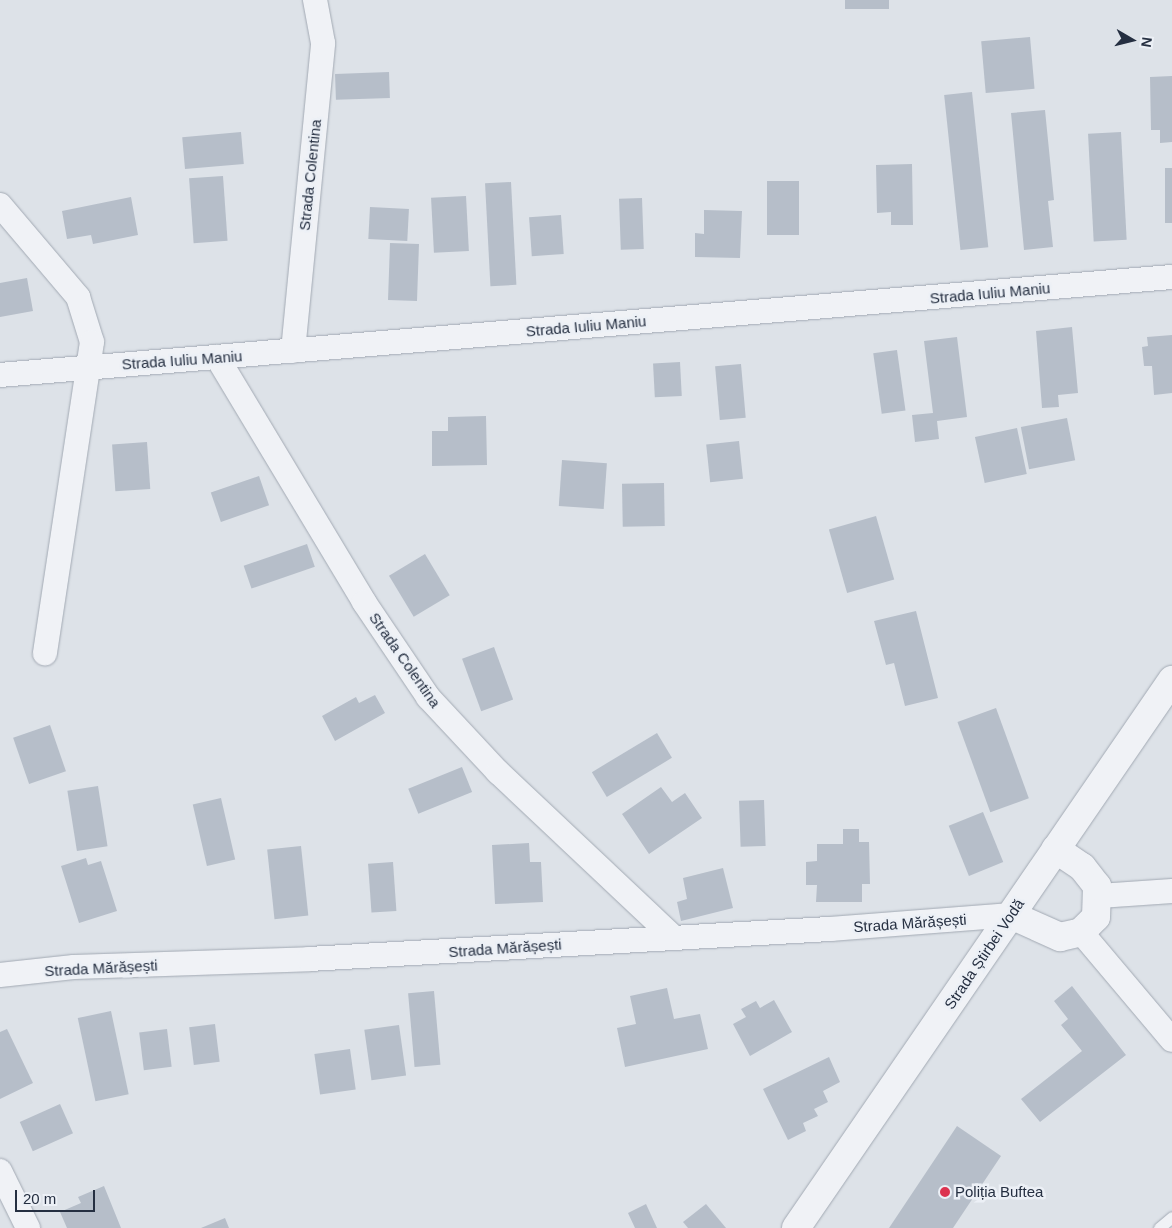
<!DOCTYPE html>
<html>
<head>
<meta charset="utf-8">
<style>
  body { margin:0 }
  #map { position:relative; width:1172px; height:1228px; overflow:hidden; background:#dde2e8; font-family:Arial,sans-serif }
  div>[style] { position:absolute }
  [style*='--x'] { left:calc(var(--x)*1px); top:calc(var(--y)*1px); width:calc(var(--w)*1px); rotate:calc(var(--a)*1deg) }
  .building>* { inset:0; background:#b6bec9; transform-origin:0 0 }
  .roads { filter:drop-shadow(0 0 1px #a2a9b3) drop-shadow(0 0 1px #a2a9b3) }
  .service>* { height:11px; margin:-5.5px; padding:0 5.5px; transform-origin:5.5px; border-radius:5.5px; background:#f0f2f6 }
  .minor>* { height:24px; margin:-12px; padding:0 12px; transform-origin:12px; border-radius:12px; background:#f0f2f6 }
  .tertiary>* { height:28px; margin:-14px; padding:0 14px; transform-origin:14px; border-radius:14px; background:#f0f2f6 }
  .dots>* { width:14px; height:14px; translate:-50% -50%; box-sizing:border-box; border:2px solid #ecf0f6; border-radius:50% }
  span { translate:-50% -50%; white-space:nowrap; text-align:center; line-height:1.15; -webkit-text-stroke:5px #ecf0f6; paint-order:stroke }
  .street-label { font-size:15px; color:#252f41 }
  .poi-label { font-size:15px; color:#252f41 }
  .left { translate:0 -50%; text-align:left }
  .north { position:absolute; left:1107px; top:15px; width:50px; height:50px; -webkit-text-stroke:4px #ecf0f6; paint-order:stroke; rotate:98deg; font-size:14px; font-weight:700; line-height:20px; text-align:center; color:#252f41 }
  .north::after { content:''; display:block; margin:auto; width:18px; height:22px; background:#252f41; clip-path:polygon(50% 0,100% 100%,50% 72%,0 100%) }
  .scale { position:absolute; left:15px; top:1190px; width:80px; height:22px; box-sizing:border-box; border:2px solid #252f41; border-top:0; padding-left:6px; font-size:15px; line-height:18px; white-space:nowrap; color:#252f41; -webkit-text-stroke:4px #ecf0f6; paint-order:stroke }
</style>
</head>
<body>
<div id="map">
  <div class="building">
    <div style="left:845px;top:0;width:44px;height:9px"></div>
    <div style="left:1030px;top:37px;width:52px;height:49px;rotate:85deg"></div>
    <div style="left:389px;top:72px;width:26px;height:54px;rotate:88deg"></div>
    <div style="clip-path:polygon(1172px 76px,1172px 142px,1160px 143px,1160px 130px,1151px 130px,1150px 77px)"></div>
    <div style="left:972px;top:92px;width:156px;height:28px;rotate:84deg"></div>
    <div style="clip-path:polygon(1045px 110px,1054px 200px,1048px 201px,1053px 247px,1024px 250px,1011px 113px)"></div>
    <div style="left:241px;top:132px;width:32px;height:59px;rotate:85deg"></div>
    <div style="left:1121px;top:132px;width:108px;height:33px;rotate:87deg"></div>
    <div style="clip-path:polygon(912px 164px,913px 225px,891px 225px,891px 212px,877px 213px,876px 165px)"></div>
    <div style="left:1165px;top:168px;width:7px;height:55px"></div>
    <div style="left:223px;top:176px;width:65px;height:34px;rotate:86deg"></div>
    <div style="left:767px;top:181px;width:32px;height:54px"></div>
    <div style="left:511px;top:182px;width:103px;height:26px;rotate:87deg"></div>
    <div style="left:466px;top:196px;width:55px;height:35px;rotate:87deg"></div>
    <div style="clip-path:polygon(131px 197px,138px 235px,93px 244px,91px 235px,67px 239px,62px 211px)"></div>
    <div style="left:642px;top:198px;width:51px;height:23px;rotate:88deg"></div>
    <div style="left:370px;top:207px;width:39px;height:32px;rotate:3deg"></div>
    <div style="clip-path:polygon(704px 210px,742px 211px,740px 258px,695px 257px,695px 233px,704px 234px)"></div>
    <div style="left:561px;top:215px;width:39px;height:32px;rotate:86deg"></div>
    <div style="left:390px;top:243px;width:29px;height:57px;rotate:2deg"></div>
    <div style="clip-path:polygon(27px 278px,33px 311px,0 317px,0 283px)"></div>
    <div style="clip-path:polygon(1072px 327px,1078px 393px,1058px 395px,1059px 407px,1042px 408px,1036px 331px)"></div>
    <div style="clip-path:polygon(1172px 335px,1172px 393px,1154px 395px,1152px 366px,1144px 366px,1142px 347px,1148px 346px,1147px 337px)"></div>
    <div style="clip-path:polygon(957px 337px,967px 417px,937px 421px,939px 439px,915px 442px,912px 415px,933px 413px,924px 341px)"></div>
    <div style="left:897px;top:350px;width:61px;height:24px;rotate:82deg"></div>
    <div style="left:680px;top:362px;width:34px;height:27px;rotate:87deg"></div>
    <div style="left:741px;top:364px;width:54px;height:26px;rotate:85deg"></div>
    <div style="clip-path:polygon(486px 416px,487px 465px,432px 466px,432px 431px,448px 431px,448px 417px)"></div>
    <div style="left:1067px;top:418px;width:43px;height:47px;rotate:79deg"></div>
    <div style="left:1017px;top:428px;width:47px;height:43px;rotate:78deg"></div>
    <div style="left:739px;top:441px;width:38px;height:33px;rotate:84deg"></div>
    <div style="left:147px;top:442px;width:47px;height:35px;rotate:86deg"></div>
    <div style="left:562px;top:460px;width:45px;height:46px;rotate:4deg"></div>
    <div style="left:259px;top:476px;width:31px;height:51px;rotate:71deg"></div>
    <div style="left:664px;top:483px;width:43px;height:42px;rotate:89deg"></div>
    <div style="left:876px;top:516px;width:66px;height:49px;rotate:74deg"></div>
    <div style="left:307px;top:544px;width:24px;height:67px;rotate:71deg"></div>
    <div style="left:425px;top:554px;width:48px;height:42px;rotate:59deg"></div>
    <div style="clip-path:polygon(916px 611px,938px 698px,905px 706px,894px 663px,886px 665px,874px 621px)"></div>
    <div style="left:494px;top:647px;width:56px;height:34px;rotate:70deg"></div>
    <div style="clip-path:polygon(375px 695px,385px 713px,335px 741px,322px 716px,356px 697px,359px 703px)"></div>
    <div style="left:996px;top:708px;width:96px;height:41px;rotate:70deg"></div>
    <div style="left:50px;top:725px;width:49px;height:39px;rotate:71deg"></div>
    <div style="left:657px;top:733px;width:29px;height:76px;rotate:59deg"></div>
    <div style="left:462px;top:767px;width:27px;height:58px;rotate:68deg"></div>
    <div style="left:98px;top:786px;width:61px;height:31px;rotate:81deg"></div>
    <div style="clip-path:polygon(661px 787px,672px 802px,685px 793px,702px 818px,649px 854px,622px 814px)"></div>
    <div style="left:221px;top:798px;width:63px;height:29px;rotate:77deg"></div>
    <div style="left:764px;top:800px;width:46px;height:25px;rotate:88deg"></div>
    <div style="left:983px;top:812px;width:54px;height:37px;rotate:68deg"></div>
    <div style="clip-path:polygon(843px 829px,859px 829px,859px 842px,869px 842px,870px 884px,862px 884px,862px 902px,816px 902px,817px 885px,806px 885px,806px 862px,817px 861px,817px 844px,843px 844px)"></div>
    <div style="clip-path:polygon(529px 843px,530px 862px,541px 862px,543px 902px,495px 904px,492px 845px)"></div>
    <div style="left:301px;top:846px;width:70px;height:34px;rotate:84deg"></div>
    <div style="clip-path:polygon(86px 858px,88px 865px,101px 861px,117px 911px,79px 923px,61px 866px)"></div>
    <div style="left:393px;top:862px;width:49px;height:25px;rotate:86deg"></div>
    <div style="clip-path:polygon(723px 868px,733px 908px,681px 921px,677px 902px,687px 899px,683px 878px)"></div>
    <div style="clip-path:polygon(1072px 986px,1126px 1055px,1040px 1122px,1021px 1099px,1082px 1051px,1061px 1025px,1068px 1019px,1054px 1001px)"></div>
    <div style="clip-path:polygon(667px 988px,674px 1019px,700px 1014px,708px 1049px,625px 1067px,617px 1028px,636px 1024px,630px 996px)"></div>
    <div style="left:434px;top:991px;width:74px;height:26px;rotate:85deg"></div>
    <div style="clip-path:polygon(774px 1000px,792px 1032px,750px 1056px,733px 1024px,746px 1017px,741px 1009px,756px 1001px,760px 1008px)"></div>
    <div style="left:111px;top:1011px;width:85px;height:34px;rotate:78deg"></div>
    <div style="left:215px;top:1024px;width:38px;height:26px;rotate:83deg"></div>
    <div style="left:399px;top:1025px;width:51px;height:35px;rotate:82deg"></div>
    <div style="clip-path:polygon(7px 1029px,33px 1083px,0 1099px,0 1032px)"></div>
    <div style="left:167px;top:1029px;width:38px;height:28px;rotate:83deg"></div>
    <div style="left:350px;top:1049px;width:41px;height:36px;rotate:82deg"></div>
    <div style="clip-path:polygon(829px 1057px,840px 1082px,823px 1091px,828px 1102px,814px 1109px,818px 1116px,803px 1123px,806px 1131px,788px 1140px,763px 1089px)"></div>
    <div style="left:60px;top:1104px;width:32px;height:44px;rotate:66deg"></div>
    <div style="clip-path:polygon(957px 1126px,1001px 1156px,953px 1228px,889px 1228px)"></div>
    <div style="clip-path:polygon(104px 1186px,121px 1228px,67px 1228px,60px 1212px,81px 1203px,78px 1197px)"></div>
    <div style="clip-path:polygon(646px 1204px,657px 1228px,635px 1228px,628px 1213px)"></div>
    <div style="clip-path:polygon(706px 1204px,726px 1228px,688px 1228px,683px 1222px)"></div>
    <div style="clip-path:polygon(225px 1218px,229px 1228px,201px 1228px)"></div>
  </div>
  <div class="roads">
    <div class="service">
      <div style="--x:1159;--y:1228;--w:17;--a:-40"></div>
    </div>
    <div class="minor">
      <div style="--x:0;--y:205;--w:121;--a:49.7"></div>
      <div style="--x:78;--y:297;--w:47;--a:72.7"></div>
      <div style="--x:92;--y:342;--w:315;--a:98.6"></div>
      <div style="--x:293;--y:351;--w:309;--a:-84.4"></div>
      <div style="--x:323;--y:43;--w:44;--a:-100.5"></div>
      <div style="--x:217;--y:357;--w:286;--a:59"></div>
      <div style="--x:364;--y:602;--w:115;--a:56"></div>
      <div style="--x:428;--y:697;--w:103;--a:47"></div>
      <div style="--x:498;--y:772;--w:241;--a:43.3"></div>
      <div style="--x:0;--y:375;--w:1176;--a:-4.78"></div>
      <div style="--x:1099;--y:896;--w:73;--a:-3.9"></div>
      <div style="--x:1081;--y:932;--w:141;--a:49.9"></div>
      <div style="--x:0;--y:975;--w:74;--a:-6.2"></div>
      <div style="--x:74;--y:967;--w:235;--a:-1.9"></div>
      <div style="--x:309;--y:959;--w:522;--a:-3.3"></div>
      <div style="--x:830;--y:929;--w:182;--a:-4.4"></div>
      <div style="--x:0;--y:1171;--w:64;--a:63.8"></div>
    </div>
    <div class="tertiary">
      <div style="--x:1011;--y:915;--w:54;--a:24.2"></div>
      <div style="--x:1060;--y:937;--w:22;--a:-13"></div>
      <div style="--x:1081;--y:932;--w:21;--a:-45"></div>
      <div style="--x:1096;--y:917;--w:31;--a:-88"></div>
      <div style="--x:1097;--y:886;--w:24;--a:-128"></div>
      <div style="--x:1082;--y:867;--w:32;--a:-146"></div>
      <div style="--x:796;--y:1228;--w:665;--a:-55.54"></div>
    </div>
  </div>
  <div class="dots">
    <div style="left:945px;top:1192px;background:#dc334f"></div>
  </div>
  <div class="street-label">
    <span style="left:310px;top:175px;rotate:-84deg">Strada Colentina</span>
    <span style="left:990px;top:293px;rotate:-5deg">Strada Iuliu Maniu</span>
    <span style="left:586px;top:326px;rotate:-5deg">Strada Iuliu Maniu</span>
    <span style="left:182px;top:360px;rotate:-4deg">Strada Iuliu Maniu</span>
    <span style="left:405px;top:660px;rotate:55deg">Strada Colentina</span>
    <span style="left:910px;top:923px;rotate:-4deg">Strada Mărășești</span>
    <span style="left:505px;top:948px;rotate:-4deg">Strada Mărășești</span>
    <span style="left:984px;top:954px;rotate:-56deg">Strada Știrbei Vodă</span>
    <span style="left:101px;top:968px;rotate:-3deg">Strada Mărășești</span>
  </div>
  <div class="poi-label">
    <span class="left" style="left:955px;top:1192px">Poliția Buftea</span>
  </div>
  <div class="north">N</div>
  <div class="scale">20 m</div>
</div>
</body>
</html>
